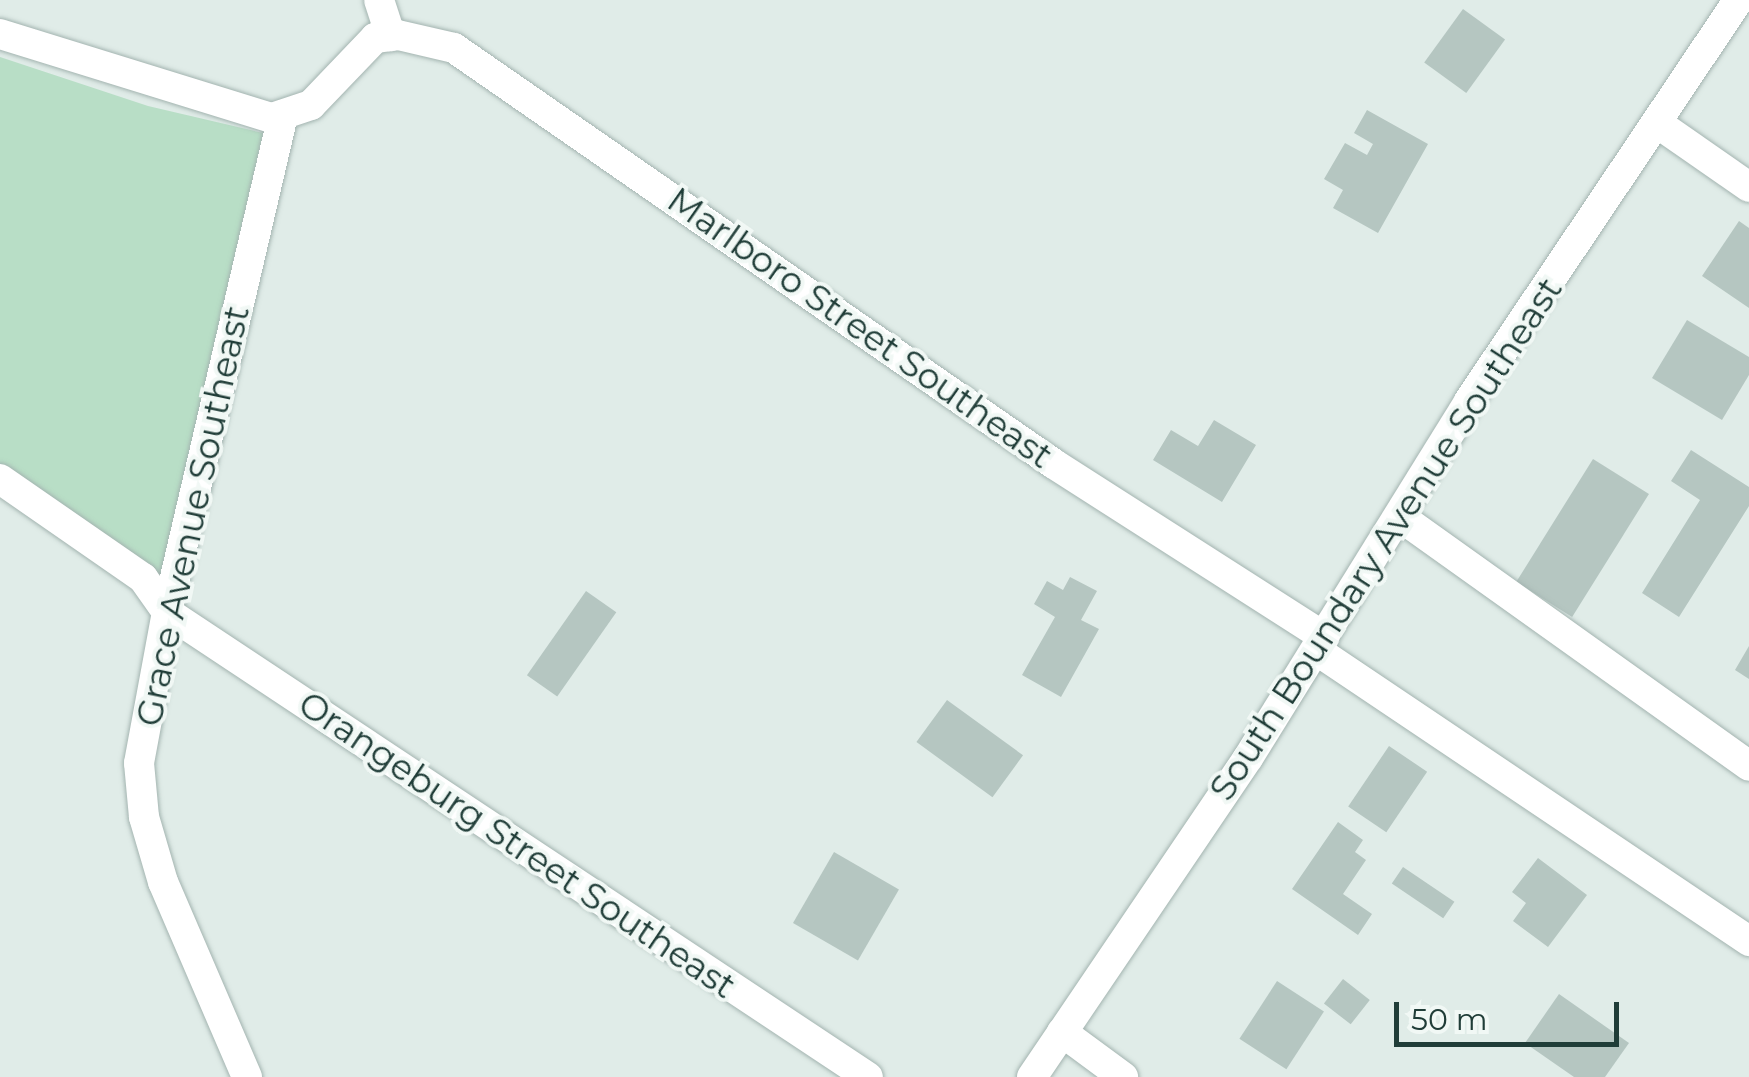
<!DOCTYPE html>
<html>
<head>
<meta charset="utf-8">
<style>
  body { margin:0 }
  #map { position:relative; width:1749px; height:1077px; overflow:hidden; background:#e0ece8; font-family:Montserrat,sans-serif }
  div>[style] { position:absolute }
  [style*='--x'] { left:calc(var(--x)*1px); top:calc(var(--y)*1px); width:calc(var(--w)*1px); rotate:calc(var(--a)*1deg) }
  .green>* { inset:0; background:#b8dec6 }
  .building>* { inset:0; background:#b5c6c1; transform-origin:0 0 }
  .roads { filter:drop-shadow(0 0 2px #a3b4b0) drop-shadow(0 0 2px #a3b4b0) }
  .minor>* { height:30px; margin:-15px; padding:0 15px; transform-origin:15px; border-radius:15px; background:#fff }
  span { translate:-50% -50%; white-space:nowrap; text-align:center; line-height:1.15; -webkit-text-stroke:8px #f1f8f5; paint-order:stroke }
  .street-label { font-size:35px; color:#203d38 }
  .scale { position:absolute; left:1394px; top:1002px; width:225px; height:45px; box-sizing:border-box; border:5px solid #203d38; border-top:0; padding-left:12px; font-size:30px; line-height:35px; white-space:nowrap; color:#203d38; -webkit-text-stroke:8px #f1f8f5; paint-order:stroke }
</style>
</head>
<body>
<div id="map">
  <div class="green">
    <div style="clip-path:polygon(0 57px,148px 106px,263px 133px,159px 580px,0 483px)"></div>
  </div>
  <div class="building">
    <div style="left:1463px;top:9px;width:52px;height:66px;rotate:36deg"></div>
    <div style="clip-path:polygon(1367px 110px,1428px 144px,1378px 233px,1333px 208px,1343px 190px,1324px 179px,1345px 143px,1367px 155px,1373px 144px,1354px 133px)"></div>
    <div style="clip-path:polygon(1739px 221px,1749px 228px,1749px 308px,1702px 276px)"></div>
    <div style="clip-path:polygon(1687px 320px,1749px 357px,1749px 375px,1722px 420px,1652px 378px)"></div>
    <div style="clip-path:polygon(1214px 420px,1256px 445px,1222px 502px,1153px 460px,1171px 430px,1198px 446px)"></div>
    <div style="clip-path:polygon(1691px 450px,1749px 487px,1749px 506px,1679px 617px,1642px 593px,1700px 500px,1671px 481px)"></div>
    <div style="left:1593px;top:459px;width:66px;height:145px;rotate:32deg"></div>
    <div style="clip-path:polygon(1070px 577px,1097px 591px,1081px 620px,1099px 629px,1061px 697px,1022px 675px,1055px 617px,1034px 604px,1047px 581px,1063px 590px)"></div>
    <div style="left:586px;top:591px;width:37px;height:103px;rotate:35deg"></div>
    <div style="clip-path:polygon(1749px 646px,1749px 679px,1735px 670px)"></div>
    <div style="left:947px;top:700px;width:94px;height:52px;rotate:36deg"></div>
    <div style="left:1389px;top:746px;width:46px;height:73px;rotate:34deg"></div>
    <div style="clip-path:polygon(1338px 822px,1363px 840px,1355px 852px,1366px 860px,1343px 894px,1372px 914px,1358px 935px,1292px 889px)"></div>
    <div style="left:834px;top:852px;width:75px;height:82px;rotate:30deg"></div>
    <div style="clip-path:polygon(1538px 858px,1587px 895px,1548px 947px,1513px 921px,1526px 903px,1512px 892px)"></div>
    <div style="left:1403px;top:867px;width:62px;height:20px;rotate:34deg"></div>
    <div style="left:1343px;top:979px;width:34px;height:31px;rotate:38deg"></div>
    <div style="left:1277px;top:981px;width:56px;height:69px;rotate:33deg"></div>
    <div style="clip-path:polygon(1559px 994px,1629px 1043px,1605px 1077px,1574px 1077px,1525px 1043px)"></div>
  </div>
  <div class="roads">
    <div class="minor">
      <div style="--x:379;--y:0;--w:38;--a:72"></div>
      <div style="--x:0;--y:34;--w:285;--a:17.2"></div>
      <div style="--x:272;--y:118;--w:41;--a:-18.4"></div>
      <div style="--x:311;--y:105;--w:93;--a:-46.3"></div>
      <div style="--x:375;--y:38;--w:23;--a:-7"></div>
      <div style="--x:398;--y:35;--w:57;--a:13.1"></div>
      <div style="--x:454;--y:48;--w:730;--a:34.73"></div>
      <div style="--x:1054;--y:464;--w:321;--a:32.6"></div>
      <div style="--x:1657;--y:123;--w:112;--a:34.8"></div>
      <div style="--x:0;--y:479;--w:174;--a:34.7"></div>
      <div style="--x:143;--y:578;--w:42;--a:54.8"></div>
      <div style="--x:167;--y:612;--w:841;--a:33.56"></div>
      <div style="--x:1399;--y:516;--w:430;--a:35.5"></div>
      <div style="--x:1316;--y:650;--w:522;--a:33.9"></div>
      <div style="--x:1062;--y:1032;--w:76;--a:36.4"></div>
      <div style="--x:247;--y:1077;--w:212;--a:-113.3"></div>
      <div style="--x:163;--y:882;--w:68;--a:-106.3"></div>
      <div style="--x:144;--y:817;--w:54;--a:-95.3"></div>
      <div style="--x:139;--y:763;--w:154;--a:-79.5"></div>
      <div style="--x:167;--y:612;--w:510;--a:-76.86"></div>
      <div style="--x:1032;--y:1077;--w:385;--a:-55.9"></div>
      <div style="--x:1248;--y:758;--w:420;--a:-58.2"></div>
      <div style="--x:1469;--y:401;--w:483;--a:-56.1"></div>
    </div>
  </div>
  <div class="street-label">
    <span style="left:860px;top:328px;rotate:35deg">Marlboro Street Southeast</span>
    <span style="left:193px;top:516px;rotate:-78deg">Grace Avenue Southeast</span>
    <span style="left:1386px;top:539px;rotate:-57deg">South Boundary Avenue Southeast</span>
    <span style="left:517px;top:845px;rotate:34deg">Orangeburg Street Southeast</span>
  </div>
  <div class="scale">50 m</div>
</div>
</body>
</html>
